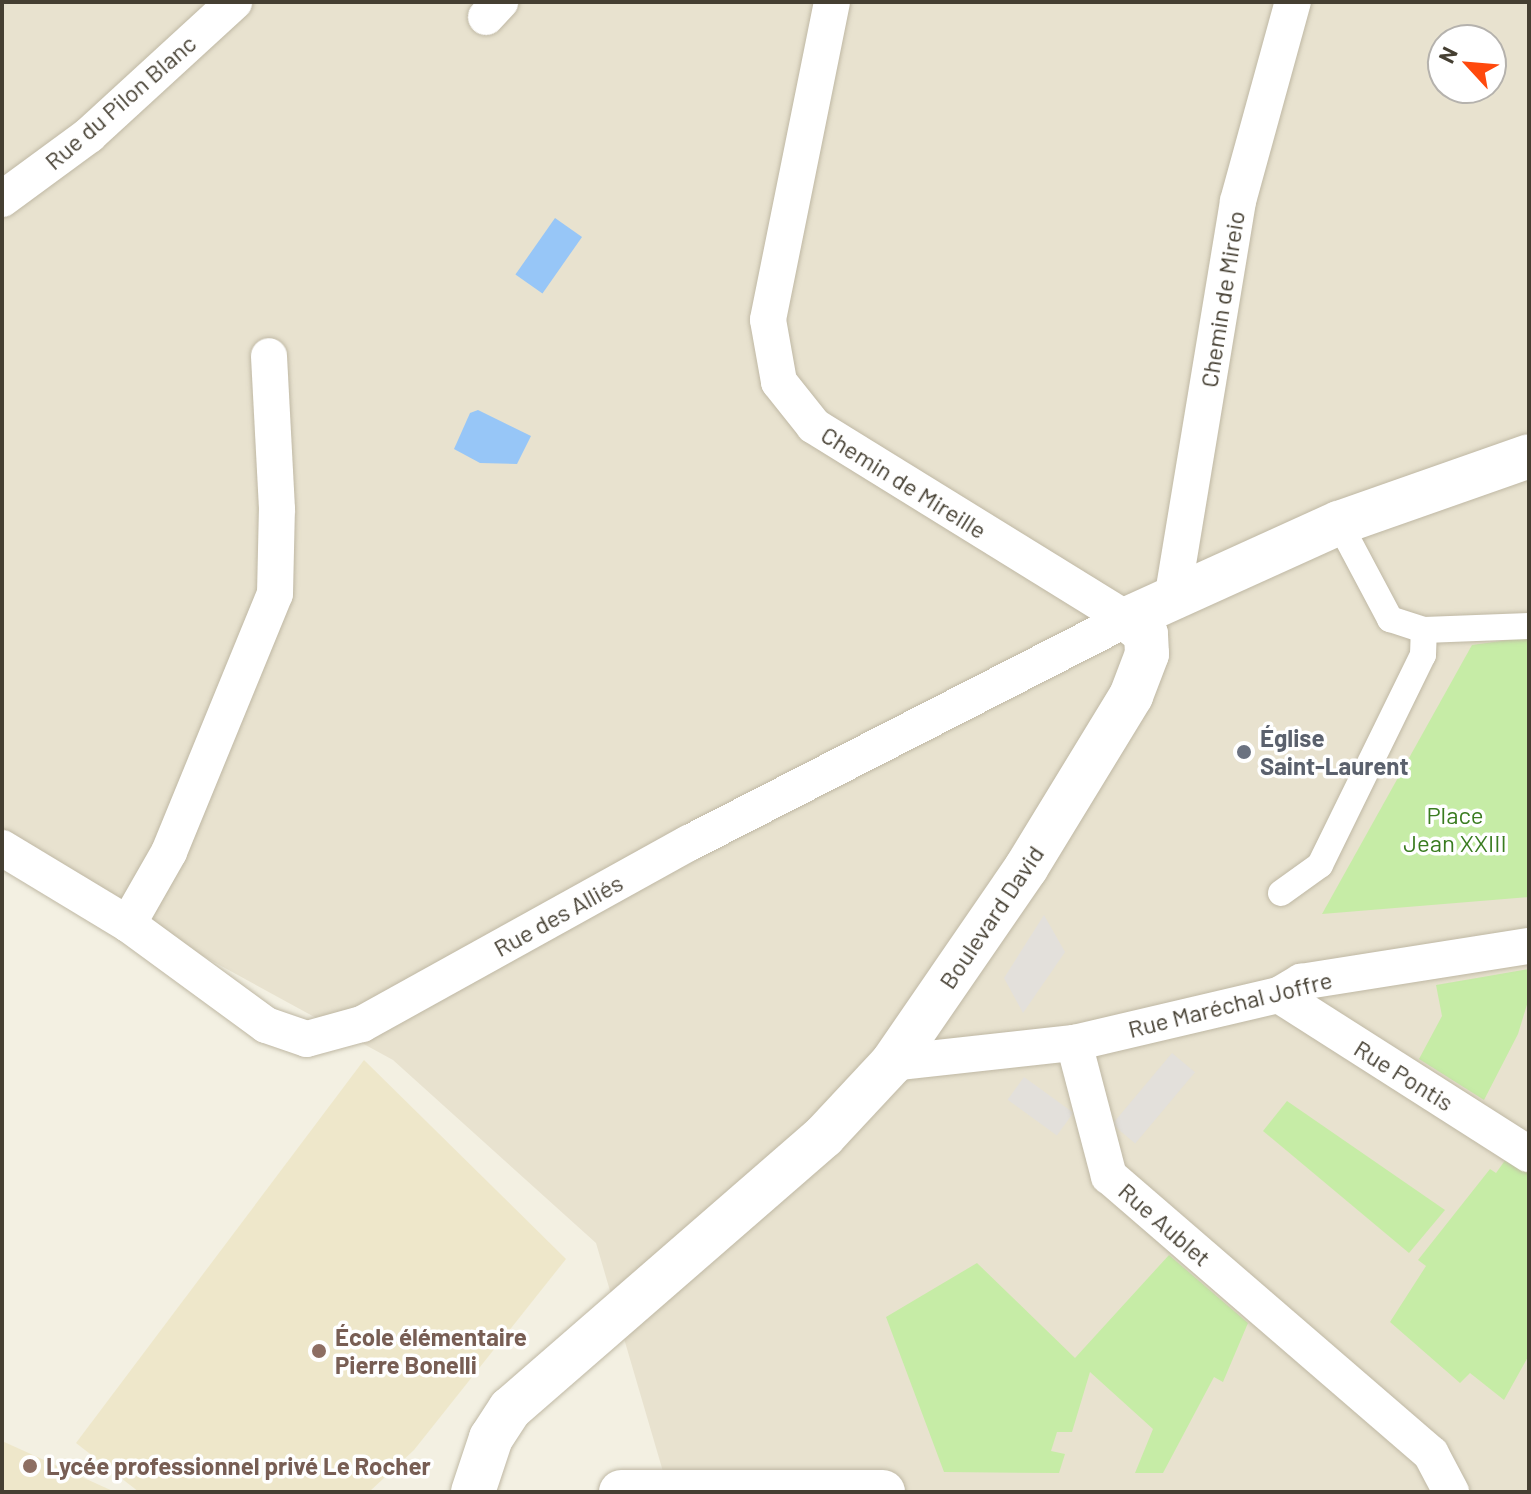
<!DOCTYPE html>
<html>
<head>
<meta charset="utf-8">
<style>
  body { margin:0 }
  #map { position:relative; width:1531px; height:1494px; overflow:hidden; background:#f3f0e2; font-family:Barlow,sans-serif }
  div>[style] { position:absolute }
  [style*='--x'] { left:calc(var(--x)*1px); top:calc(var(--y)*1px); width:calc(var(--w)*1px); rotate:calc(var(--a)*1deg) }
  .residential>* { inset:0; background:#e8e2cf }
  .education>* { inset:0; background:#eee7ca }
  .green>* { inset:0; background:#c6eca6 }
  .parking>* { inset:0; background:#e3e0db; transform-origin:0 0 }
  .water>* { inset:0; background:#97c6f7; transform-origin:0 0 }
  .roads { filter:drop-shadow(0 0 2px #bfb8a4) drop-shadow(0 0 2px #bfb8a4) }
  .pedestrian>* { height:26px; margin:-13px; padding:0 13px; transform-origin:13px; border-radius:13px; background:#fff }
  .minor>* { height:36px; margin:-18px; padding:0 18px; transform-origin:18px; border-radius:18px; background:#fff }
  .tertiary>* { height:44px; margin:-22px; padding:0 22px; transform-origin:22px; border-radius:22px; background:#fff }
  .dots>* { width:22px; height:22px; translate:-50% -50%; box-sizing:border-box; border:4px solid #fff; border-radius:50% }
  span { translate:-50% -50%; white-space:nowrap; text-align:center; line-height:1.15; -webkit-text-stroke:7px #fff; paint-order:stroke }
  .street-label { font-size:24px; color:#453f32 }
  .worship-label { font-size:24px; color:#5b616d; font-weight:700 }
  .left { translate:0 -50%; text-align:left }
  .park-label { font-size:24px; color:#3a7c20 }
  .education-label { font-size:24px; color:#785e54; font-weight:700 }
  .frame { position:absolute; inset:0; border:4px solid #453f32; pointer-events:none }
  .north { position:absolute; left:1427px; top:24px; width:80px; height:80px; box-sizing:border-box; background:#fff; border:2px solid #b5b2ad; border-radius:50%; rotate:296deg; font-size:22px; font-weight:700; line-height:32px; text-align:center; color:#453f32 }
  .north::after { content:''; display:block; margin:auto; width:28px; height:36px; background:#ff490d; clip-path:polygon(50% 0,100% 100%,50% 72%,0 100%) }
</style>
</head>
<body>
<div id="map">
  <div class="residential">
    <div style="clip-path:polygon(evenodd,2px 2px,1529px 2px,1529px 1492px,669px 1492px,596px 1243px,393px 1060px,2px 846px,2px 2px,1443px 40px,1491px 40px,1491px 88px,1443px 88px,1443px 40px)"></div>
  </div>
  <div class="education">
    <div style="clip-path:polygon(364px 1060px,566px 1259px,414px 1450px,369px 1492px,139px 1492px,76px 1443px)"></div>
    <div style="clip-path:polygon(2px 1441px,115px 1492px,2px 1492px)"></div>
  </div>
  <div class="green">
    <div style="clip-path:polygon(1529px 637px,1529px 897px,1322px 914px,1472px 645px)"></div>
    <div style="clip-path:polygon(1529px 969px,1529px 998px,1518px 1034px,1484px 1100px,1419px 1059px,1442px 1016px,1436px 985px)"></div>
    <div style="clip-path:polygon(1287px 1101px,1445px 1210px,1409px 1253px,1263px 1131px)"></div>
    <div style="clip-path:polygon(1506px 1159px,1529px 1174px,1529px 1355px,1504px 1400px,1470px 1373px,1460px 1383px,1390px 1322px,1426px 1266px,1418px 1260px,1490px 1169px,1496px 1173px)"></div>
    <div style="clip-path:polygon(1169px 1255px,1248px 1323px,1223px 1382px,1214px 1377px,1163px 1473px,1135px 1473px,1153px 1429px,1090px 1372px,1072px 1432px,1057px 1432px,1051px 1451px,1065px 1454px,1059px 1473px,944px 1472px,886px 1317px,977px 1263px,1075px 1358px)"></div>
  </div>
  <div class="parking">
    <div style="clip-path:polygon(1044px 915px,1065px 952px,1023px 1013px,1004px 978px)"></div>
    <div style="left:1172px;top:1053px;width:30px;height:93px;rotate:40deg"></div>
    <div style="left:1024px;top:1077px;width:61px;height:28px;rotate:36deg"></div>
  </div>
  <div class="water">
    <div style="left:555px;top:218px;width:33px;height:69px;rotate:35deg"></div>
    <div style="clip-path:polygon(478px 410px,531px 436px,517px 464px,480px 463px,454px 449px,470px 413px)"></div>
  </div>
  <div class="roads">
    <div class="pedestrian">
      <div style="--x:1339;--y:523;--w:109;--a:62"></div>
      <div style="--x:1390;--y:619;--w:36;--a:18"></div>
      <div style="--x:1424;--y:630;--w:105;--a:-2.2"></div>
      <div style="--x:1281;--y:893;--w:48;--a:-35.7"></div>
      <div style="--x:1320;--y:865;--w:234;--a:-63.9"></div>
      <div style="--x:1423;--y:655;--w:25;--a:-88"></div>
    </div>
    <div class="minor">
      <div style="--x:832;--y:2;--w:324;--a:101.4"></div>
      <div style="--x:768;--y:320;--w:63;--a:79.9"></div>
      <div style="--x:779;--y:382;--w:56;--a:51.5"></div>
      <div style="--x:814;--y:426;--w:368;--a:31.7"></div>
      <div style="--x:486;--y:17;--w:21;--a:-47"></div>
      <div style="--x:2;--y:199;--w:108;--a:-36.3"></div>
      <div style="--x:89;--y:135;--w:197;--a:-42.5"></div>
      <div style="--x:1172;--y:600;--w:404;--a:-80.6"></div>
      <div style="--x:1238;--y:201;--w:206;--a:-74.6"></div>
      <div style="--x:2;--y:848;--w:147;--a:31.1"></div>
      <div style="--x:128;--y:924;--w:171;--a:36.2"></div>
      <div style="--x:266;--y:1025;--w:43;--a:18.9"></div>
      <div style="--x:307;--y:1039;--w:57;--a:-15.3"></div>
      <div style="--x:362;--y:1024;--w:374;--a:-29"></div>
      <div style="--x:689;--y:843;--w:492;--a:-27.1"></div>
      <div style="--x:128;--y:924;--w:83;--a:-60.3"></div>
      <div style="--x:169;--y:852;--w:279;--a:-67.7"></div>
      <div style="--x:275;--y:594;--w:85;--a:-88.7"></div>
      <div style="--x:277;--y:509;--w:153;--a:-93"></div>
      <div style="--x:1279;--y:995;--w:296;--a:32.5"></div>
      <div style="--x:1074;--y:1043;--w:138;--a:75.3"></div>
      <div style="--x:1109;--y:1176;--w:425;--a:40.8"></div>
      <div style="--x:1431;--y:1454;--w:43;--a:62.2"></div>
      <div style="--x:892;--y:1063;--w:183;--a:-6.3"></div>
      <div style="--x:1074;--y:1043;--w:211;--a:-13.2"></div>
      <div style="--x:1279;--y:995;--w:26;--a:-31"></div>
      <div style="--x:1301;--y:982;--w:231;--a:-9"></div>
    </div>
    <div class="tertiary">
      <div style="--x:473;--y:1492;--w:57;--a:-71.6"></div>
      <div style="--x:491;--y:1438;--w:35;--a:-57"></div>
      <div style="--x:510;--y:1409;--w:416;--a:-41"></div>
      <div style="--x:824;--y:1136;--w:100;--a:-47"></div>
      <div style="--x:892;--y:1063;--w:237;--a:-55.5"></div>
      <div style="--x:1026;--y:868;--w:202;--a:-58.6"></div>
      <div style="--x:1131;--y:696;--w:45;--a:-69.1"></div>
      <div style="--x:1147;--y:654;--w:20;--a:-93"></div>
      <div style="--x:1146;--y:634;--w:24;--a:-142"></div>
      <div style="--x:1127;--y:619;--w:233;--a:-24.4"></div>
      <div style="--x:1339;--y:523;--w:201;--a:-19.4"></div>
      <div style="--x:621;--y:1492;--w:262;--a:0"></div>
    </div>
  </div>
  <div class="dots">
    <div style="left:1244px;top:752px;background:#6b7280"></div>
    <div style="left:319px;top:1351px;background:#8d6e63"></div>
    <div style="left:30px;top:1466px;background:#8d6e63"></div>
  </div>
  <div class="street-label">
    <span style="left:120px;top:102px;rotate:-41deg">Rue du Pilon Blanc</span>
    <span style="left:1222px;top:299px;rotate:-81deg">Chemin de Mireio</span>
    <span style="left:904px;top:482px;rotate:32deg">Chemin de Mireille</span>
    <span style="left:558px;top:915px;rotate:-29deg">Rue des Alliés</span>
    <span style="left:991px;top:917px;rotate:-56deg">Boulevard David</span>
    <span style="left:1230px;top:1004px;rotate:-14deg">Rue Maréchal Joffre</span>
    <span style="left:1404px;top:1075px;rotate:32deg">Rue Pontis</span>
    <span style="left:1165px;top:1224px;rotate:41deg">Rue Aublet</span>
  </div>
  <div class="worship-label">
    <span class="left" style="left:1260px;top:752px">Église<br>Saint-Laurent</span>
  </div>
  <div class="park-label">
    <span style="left:1455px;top:829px">Place<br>Jean XXIII</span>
  </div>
  <div class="education-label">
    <span class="left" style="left:335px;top:1351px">École élémentaire<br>Pierre Bonelli</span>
    <span class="left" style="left:46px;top:1466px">Lycée professionnel privé Le Rocher</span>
  </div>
  <div class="frame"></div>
  <div class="north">N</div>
</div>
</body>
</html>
